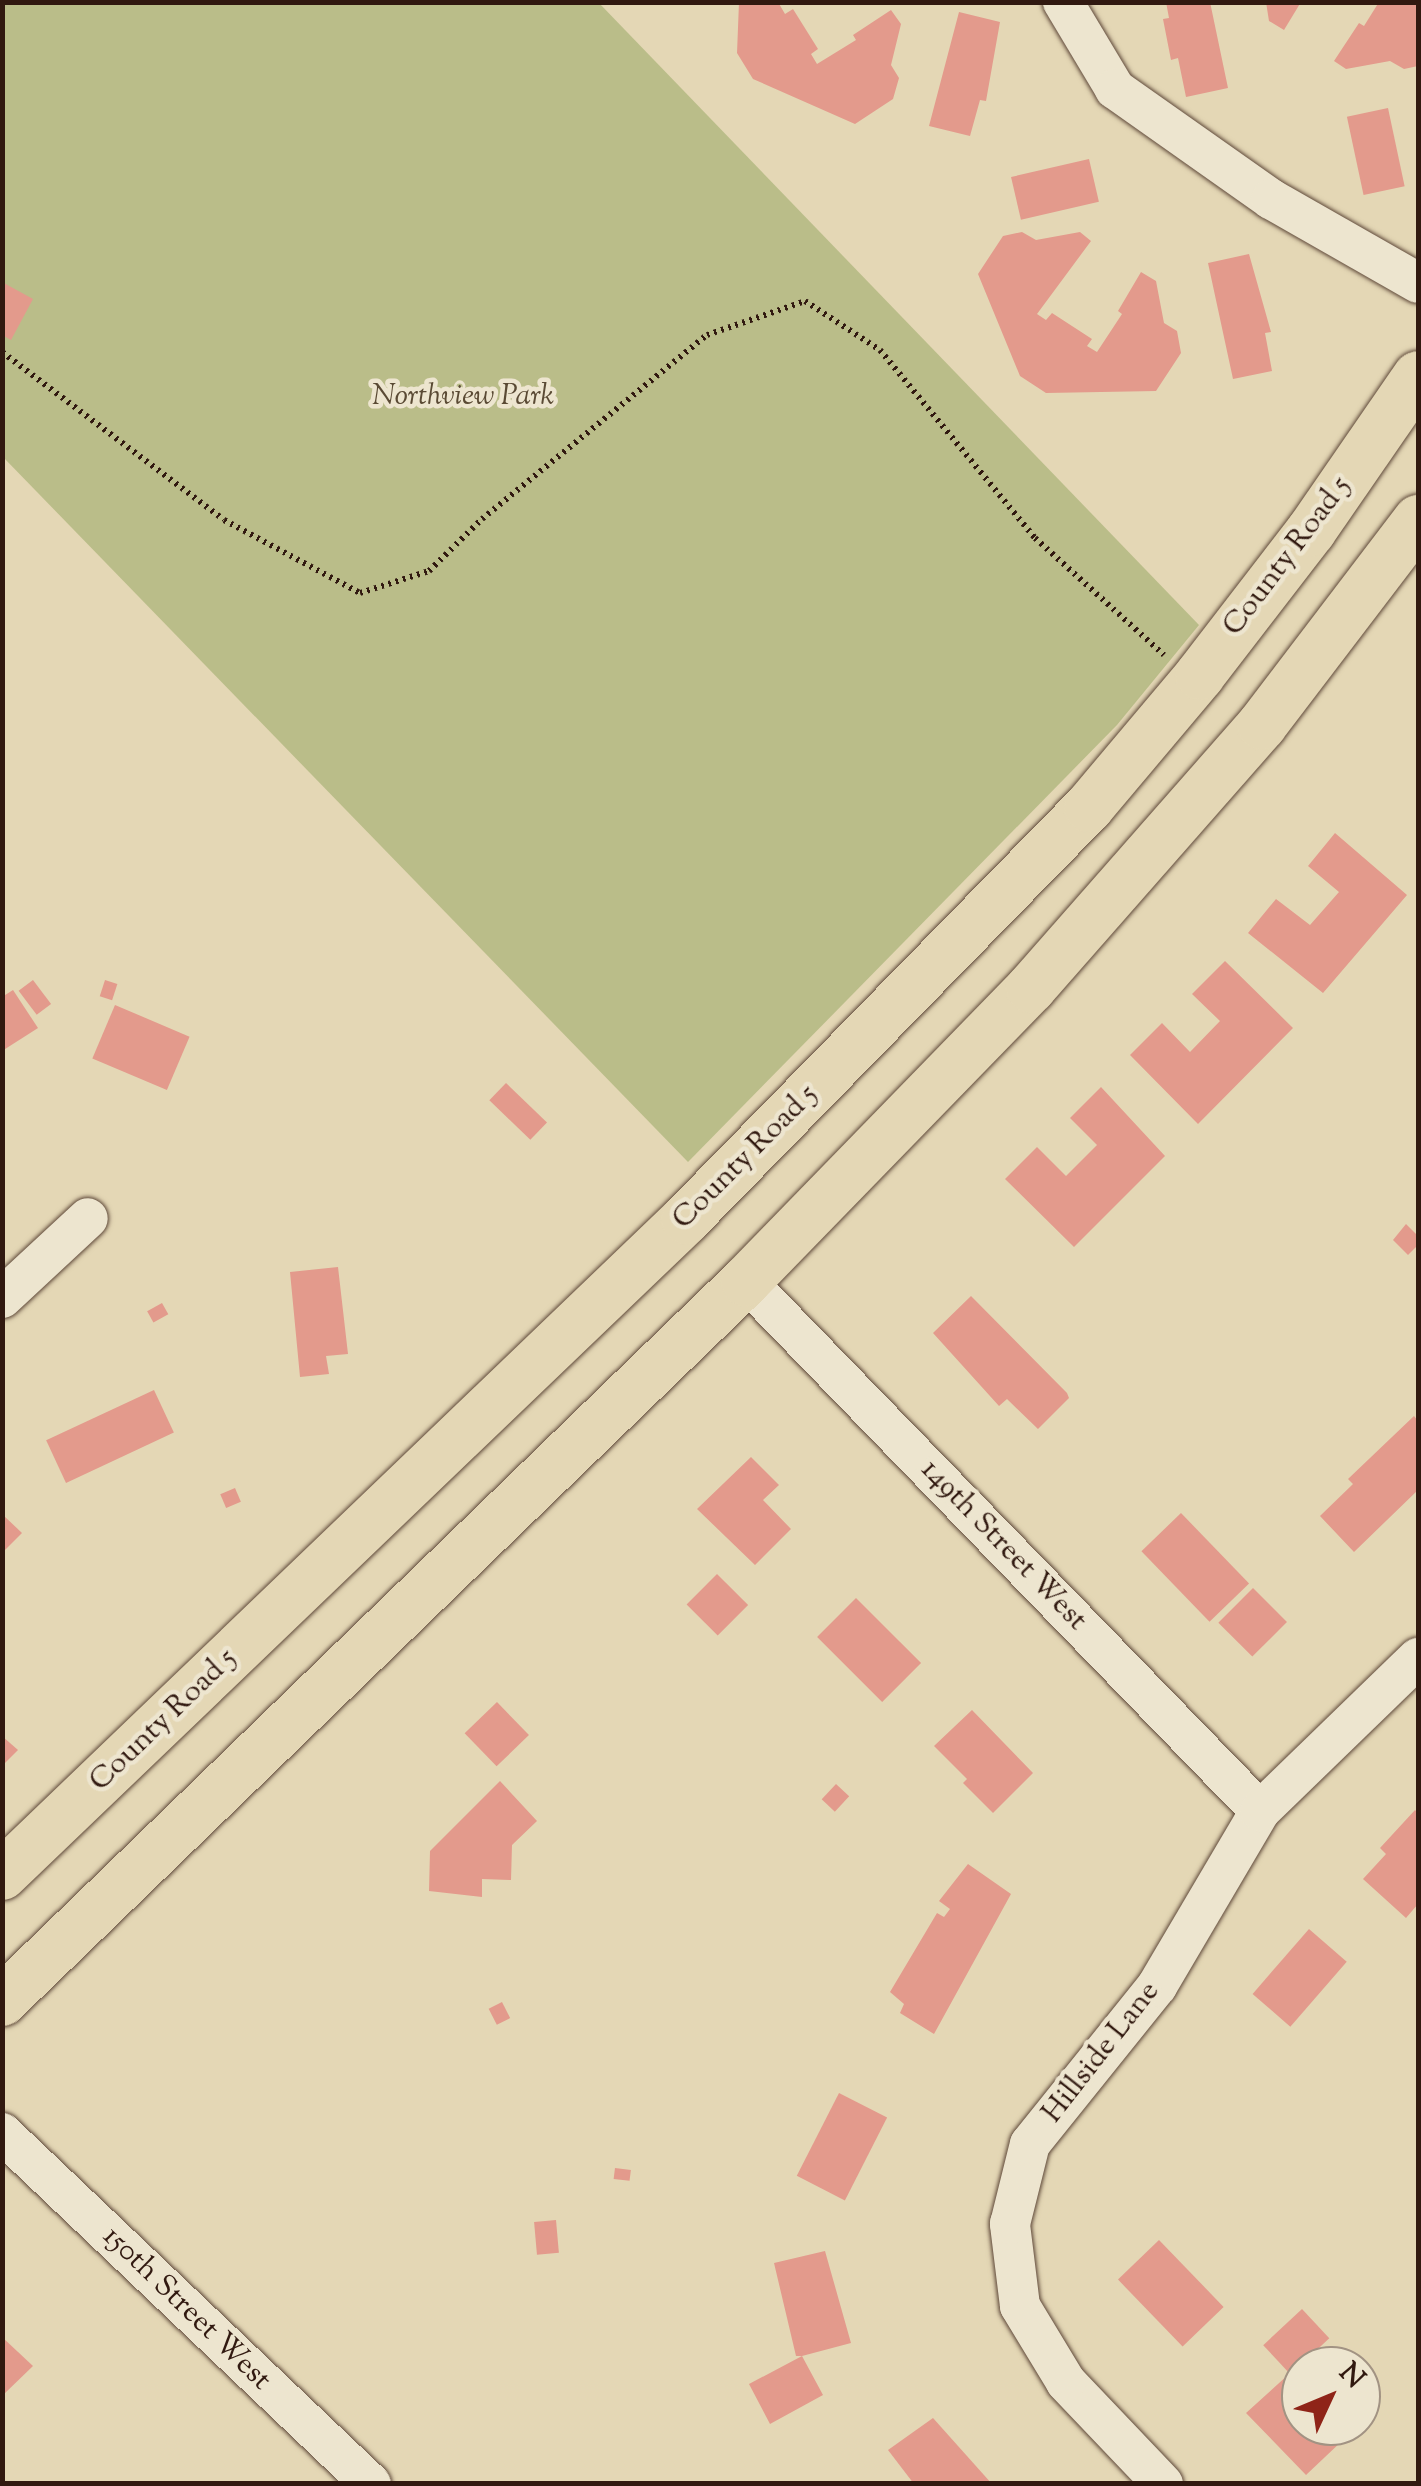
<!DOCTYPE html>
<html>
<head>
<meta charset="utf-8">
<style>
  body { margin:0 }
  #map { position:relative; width:1421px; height:2486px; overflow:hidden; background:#e4d7b5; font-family:"Sorts Mill Goudy",serif }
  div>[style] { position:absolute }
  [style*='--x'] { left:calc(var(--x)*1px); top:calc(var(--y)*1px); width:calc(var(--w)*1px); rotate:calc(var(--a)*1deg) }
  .green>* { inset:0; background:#babd89 }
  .building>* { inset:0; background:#e39a8c; transform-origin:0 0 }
  .path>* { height:6px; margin-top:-3px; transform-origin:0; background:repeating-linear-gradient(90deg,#311910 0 2.5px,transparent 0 7.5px) }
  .roads { filter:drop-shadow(0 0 2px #5e4839) drop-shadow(0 0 2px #5e4839) }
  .minor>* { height:40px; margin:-20px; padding:0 20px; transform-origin:20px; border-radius:20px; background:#ede5cf }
  .major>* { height:50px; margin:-25px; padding:0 25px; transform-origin:25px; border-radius:25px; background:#e4d7b5 }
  span { translate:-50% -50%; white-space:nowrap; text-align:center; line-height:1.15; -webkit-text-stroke:9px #ede5cf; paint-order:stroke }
  .park-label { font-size:30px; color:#5a4a34; font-style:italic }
  .street-label { font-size:30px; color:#311910 }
  .frame { position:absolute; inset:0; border:5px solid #311910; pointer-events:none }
  .north { position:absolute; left:1281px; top:2346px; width:100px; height:100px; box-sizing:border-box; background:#ede5cf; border:2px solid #a29383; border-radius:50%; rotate:46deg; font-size:28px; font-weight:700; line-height:40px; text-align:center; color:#311910 }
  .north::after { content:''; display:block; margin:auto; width:35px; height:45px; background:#8f2418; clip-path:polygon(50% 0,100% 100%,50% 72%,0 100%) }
</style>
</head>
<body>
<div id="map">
  <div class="green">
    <div style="clip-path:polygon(3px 3px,599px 3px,1199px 625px,1117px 725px,688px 1162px,3px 457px)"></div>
  </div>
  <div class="building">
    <div style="clip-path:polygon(739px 2px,778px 2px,785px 14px,793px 9px,818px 49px,811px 54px,817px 64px,856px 40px,853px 35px,891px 10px,901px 24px,891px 65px,899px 78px,893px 99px,855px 124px,753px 79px,737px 53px)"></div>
    <div style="clip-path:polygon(1166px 2px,1210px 2px,1228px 88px,1186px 97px,1178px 58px,1171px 60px,1163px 19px,1169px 18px)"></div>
    <div style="clip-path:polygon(1266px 2px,1301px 2px,1284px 30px,1269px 21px)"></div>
    <div style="clip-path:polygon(1379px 2px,1418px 2px,1418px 66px,1404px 69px,1390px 61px,1346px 69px,1334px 61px,1359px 23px,1364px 26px)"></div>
    <div style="clip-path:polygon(959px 12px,1000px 22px,986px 101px,980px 100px,970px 136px,929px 126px)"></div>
    <div style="left:1388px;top:108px;width:80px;height:42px;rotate:78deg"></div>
    <div style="left:1089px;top:159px;width:44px;height:80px;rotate:77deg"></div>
    <div style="clip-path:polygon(1022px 232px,1036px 240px,1080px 232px,1091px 241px,1037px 314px,1046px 320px,1052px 313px,1092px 339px,1087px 346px,1097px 352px,1122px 314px,1118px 311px,1141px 272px,1156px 281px,1164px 323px,1177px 331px,1181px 353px,1156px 391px,1046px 393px,1020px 376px,978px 274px,1003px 236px)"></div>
    <div style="clip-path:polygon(1249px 254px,1271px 332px,1265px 333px,1272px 371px,1233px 379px,1208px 263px)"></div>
    <div style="clip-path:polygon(2px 282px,33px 299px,11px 340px,2px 335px)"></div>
    <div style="clip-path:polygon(1335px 833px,1407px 895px,1323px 993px,1248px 933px,1276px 899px,1310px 925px,1339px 892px,1308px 866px)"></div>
    <div style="clip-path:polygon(1225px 961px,1293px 1028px,1198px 1124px,1130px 1055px,1162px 1023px,1190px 1052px,1220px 1021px,1192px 994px)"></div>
    <div style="left:33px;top:980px;width:30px;height:18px;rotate:53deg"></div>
    <div style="left:105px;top:980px;width:13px;height:17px;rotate:18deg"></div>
    <div style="clip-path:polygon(13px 990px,38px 1028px,2px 1051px,2px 997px)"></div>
    <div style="left:115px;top:1005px;width:81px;height:58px;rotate:23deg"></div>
    <div style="left:506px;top:1083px;width:57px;height:24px;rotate:44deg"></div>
    <div style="clip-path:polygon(1101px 1087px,1165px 1156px,1074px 1247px,1005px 1179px,1037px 1147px,1066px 1176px,1097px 1145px,1070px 1118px)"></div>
    <div style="clip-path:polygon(1406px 1224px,1418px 1236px,1418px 1245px,1408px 1255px,1393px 1240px)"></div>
    <div style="clip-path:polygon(338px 1267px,348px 1354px,326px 1356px,329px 1374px,300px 1377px,290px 1272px)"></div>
    <div style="clip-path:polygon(971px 1296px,1067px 1393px,1069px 1398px,1038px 1429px,1007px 1399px,999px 1406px,933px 1333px)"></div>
    <div style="left:162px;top:1303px;width:13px;height:17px;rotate:61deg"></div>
    <div style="left:154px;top:1390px;width:47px;height:119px;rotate:65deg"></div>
    <div style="clip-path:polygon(1414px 1416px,1418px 1421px,1418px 1490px,1354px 1552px,1320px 1516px,1353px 1484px,1348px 1479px)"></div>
    <div style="clip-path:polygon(751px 1457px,779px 1485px,763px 1500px,791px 1529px,755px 1565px,697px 1509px)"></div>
    <div style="left:235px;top:1488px;width:15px;height:16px;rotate:67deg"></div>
    <div style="left:1181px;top:1513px;width:98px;height:55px;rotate:46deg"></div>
    <div style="clip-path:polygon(2px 1514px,22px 1533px,2px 1553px)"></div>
    <div style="left:717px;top:1574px;width:44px;height:43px;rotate:45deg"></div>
    <div style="left:1253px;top:1588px;width:48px;height:49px;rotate:45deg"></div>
    <div style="left:856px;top:1598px;width:92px;height:55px;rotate:45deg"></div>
    <div style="left:497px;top:1702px;width:46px;height:45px;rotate:46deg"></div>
    <div style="clip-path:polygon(972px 1710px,1033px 1773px,993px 1813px,963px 1783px,967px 1779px,934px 1746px)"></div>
    <div style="clip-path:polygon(2px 1736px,18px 1750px,2px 1766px)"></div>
    <div style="clip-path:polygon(500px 1781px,537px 1821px,512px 1845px,511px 1880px,482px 1879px,482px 1897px,429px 1891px,430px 1851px)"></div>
    <div style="left:836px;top:1784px;width:18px;height:21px;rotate:43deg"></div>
    <div style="clip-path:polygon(1415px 1810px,1418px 1813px,1418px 1904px,1406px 1918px,1363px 1879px,1386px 1854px,1380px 1848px)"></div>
    <div style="clip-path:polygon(968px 1864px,1011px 1894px,934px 2034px,900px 2013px,904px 2004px,890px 1992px,937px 1913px,944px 1917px,950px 1909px,939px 1901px)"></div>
    <div style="left:1309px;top:1929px;width:50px;height:86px;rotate:41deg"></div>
    <div style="left:502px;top:2002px;width:18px;height:15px;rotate:63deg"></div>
    <div style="left:839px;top:2093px;width:54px;height:93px;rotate:27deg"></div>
    <div style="left:615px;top:2168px;width:16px;height:11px;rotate:7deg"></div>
    <div style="left:556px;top:2220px;width:33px;height:22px;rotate:85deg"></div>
    <div style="left:1159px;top:2240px;width:93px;height:57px;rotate:46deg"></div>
    <div style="clip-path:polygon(825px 2251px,851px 2343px,802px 2356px,823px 2395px,770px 2424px,749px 2384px,802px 2356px,796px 2356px,774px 2263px)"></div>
    <div style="left:1302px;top:2309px;width:40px;height:53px;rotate:47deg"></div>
    <div style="clip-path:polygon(2px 2337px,33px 2366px,2px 2396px)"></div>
    <div style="clip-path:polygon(1289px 2374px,1301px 2387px,1301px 2426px,1330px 2426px,1343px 2440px,1306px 2475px,1246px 2413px)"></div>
    <div style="clip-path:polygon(933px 2418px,992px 2484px,914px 2484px,888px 2450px)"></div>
  </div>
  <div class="path">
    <div style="--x:2;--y:352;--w:278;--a:37.1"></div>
    <div style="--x:224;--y:520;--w:154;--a:28.2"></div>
    <div style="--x:360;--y:593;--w:72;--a:-17.7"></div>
    <div style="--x:429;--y:571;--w:74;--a:-44.5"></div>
    <div style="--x:482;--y:519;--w:291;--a:-39.3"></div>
    <div style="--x:707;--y:335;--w:104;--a:-19.1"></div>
    <div style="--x:805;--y:301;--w:90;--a:33.2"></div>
    <div style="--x:880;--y:350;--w:244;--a:50.5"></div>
    <div style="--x:1035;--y:538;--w:174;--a:42.2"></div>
  </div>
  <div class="roads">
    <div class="minor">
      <div style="--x:1063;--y:2;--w:101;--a:59.1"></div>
      <div style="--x:1115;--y:89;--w:191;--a:35.2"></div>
      <div style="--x:1271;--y:199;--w:169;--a:29.7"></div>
      <div style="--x:746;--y:1281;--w:738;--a:45.88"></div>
      <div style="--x:2;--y:1298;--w:117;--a:-42.9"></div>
      <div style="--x:2;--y:2133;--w:509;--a:43.57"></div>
      <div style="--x:1163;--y:2484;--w:141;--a:-133.6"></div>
      <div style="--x:1066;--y:2382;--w:89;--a:-121.2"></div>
      <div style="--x:1020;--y:2306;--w:83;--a:-97"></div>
      <div style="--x:1010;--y:2224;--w:82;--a:-76"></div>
      <div style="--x:1030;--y:2144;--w:203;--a:-51.2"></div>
      <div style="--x:1157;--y:1986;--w:203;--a:-59.5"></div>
      <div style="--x:1260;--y:1811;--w:220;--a:-44.1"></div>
    </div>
    <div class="major">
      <div style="--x:2;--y:1875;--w:948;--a:-43.8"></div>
      <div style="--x:686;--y:1219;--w:576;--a:-45.63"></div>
      <div style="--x:1089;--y:807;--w:172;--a:-49.9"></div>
      <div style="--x:1200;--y:675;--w:182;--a:-52.4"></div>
      <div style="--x:1311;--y:531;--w:188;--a:-55.4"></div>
      <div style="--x:2;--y:2001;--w:1035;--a:-44.06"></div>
      <div style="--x:746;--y:1281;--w:409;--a:-45.8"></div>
      <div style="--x:1031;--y:988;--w:350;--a:-48.7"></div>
      <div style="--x:1262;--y:725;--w:258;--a:-52.7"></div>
    </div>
  </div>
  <div class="park-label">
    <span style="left:463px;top:397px">Northview Park</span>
  </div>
  <div class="street-label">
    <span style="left:1288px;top:557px;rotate:-53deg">County Road 5</span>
    <span style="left:746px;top:1158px;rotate:-45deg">County Road 5</span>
    <span style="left:1003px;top:1546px;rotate:46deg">149th Street West</span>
    <span style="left:164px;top:1721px;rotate:-44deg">County Road 5</span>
    <span style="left:1102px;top:2053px;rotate:-52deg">Hillside Lane</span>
    <span style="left:186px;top:2309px;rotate:44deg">150th Street West</span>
  </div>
  <div class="frame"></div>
  <div class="north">N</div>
</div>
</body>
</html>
